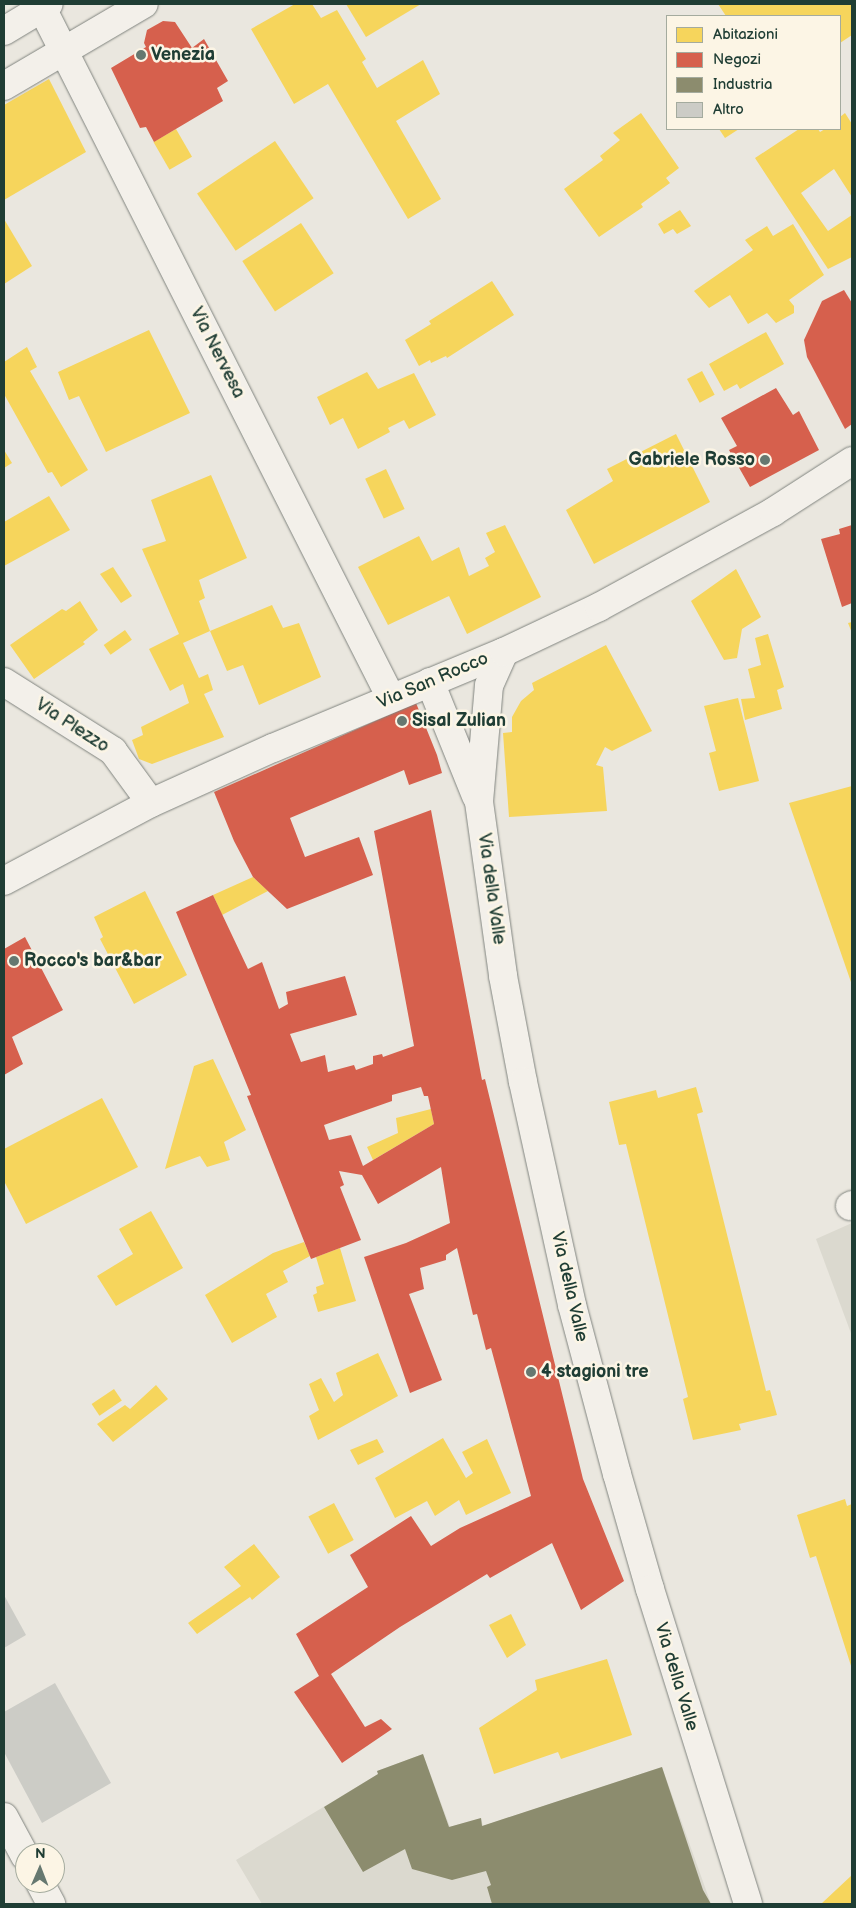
<!DOCTYPE html>
<html>
<head>
<meta charset="utf-8">
<style>
  body { margin:0 }
  #map { position:relative; width:856px; height:1908px; overflow:hidden; background:#eae7df; font-family:"Balsamiq Sans",sans-serif }
  div>[style] { position:absolute }
  [style*='--x'] { left:calc(var(--x)*1px); top:calc(var(--y)*1px); width:calc(var(--w)*1px); rotate:calc(var(--a)*1deg) }
  .built>* { inset:0; background:#dbd9cf }
  .homes>* { inset:0; background:#f6d55c; transform-origin:0 0 }
  .shops>* { inset:0; background:#d6604d }
  .industry>* { inset:0; background:#8c8c6e }
  .building>* { inset:0; background:#ccccc6 }
  .roads { filter:drop-shadow(0 0 1px #80847f) drop-shadow(0 0 1px #80847f) }
  .minor>* { height:28px; margin:-14px; padding:0 14px; transform-origin:14px; border-radius:14px; background:#f3f0ea }
  .major>* { height:28px; margin:-14px; padding:0 14px; transform-origin:14px; border-radius:14px; background:#f3f0ea }
  .dots>* { width:14px; height:14px; translate:-50% -50%; box-sizing:border-box; border:2px solid #fcf5e5; border-radius:50% }
  span { translate:-50% -50%; white-space:nowrap; text-align:center; line-height:1.15; -webkit-text-stroke:5px #fcf5e5; paint-order:stroke }
  .poi-label { font-size:18px; color:#1f3d34; font-weight:700 }
  .left { translate:0 -50%; text-align:left }
  .right { translate:-100% -50%; text-align:right }
  .street-label { font-size:18px; color:#1f3d34 }
  .frame { position:absolute; inset:0; border:5px solid #1f3d34; pointer-events:none }
  .legend { position:absolute; left:666px; top:15px; width:175px; height:115px; box-sizing:border-box; background:#fcf5e5; border:1px solid #a4ab9e; margin:0; padding:6px 9px; list-style:none; font-size:15px; color:#1f3d34 }
  .legend li { display:flex; align-items:center; gap:10px; height:25px }
  .legend b { width:25px; border:1px solid #a4ab9e }
  .north { position:absolute; left:15px; top:1843px; width:50px; height:50px; box-sizing:border-box; background:#fcf5e5; border:1px solid #a4ab9e; border-radius:50%; rotate:1deg; font-size:14px; font-weight:700; line-height:20px; text-align:center; color:#1f3d34 }
  .north::after { content:''; display:block; margin:auto; width:18px; height:22px; background:#667870; clip-path:polygon(50% 0,100% 100%,50% 72%,0 100%) }
</style>
</head>
<body>
<div id="map">
  <div class="built">
    <div style="clip-path:polygon(852px 1223px,852px 1336px,816px 1239px)"></div>
    <div style="clip-path:polygon(423px 1754px,450px 1827px,481px 1818px,483px 1826px,662px 1767px,711px 1904px,262px 1904px,236px 1860px,378px 1774px,377px 1771px)"></div>
  </div>
  <div class="homes">
    <div style="clip-path:polygon(295px 4px,312px 4px,321px 18px,337px 10px,366px 59px,362px 62px,377px 88px,423px 60px,440px 94px,396px 121px,441px 199px,408px 219px,328px 84px,294px 104px,251px 29px)"></div>
    <div style="clip-path:polygon(346px 4px,421px 4px,366px 37px)"></div>
    <div style="clip-path:polygon(718px 4px,852px 4px,852px 35px,840px 43px,840px 16px,726px 16px)"></div>
    <div style="clip-path:polygon(49px 79px,86px 152px,4px 200px,4px 105px)"></div>
    <div style="clip-path:polygon(641px 113px,679px 168px,666px 178px,670px 183px,641px 204px,643px 207px,599px 237px,564px 189px,603px 160px,600px 156px,620px 140px,613px 133px)"></div>
    <div style="clip-path:polygon(845px 113px,852px 124px,852px 197px,834px 169px,801px 193px,828px 231px,852px 215px,852px 257px,828px 269px,755px 158px,799px 129px,818px 129px,820px 132px,825px 129px,840px 129px,840px 117px)"></div>
    <div style="left:176px;top:129px;width:32px;height:26px;rotate:60deg"></div>
    <div style="clip-path:polygon(719px 129px,739px 129px,725px 138px)"></div>
    <div style="left:275px;top:141px;width:69px;height:94px;rotate:56deg"></div>
    <div style="clip-path:polygon(680px 210px,691px 226px,677px 234px,673px 229px,664px 234px,658px 224px)"></div>
    <div style="clip-path:polygon(4px 219px,32px 266px,4px 284px)"></div>
    <div style="left:301px;top:223px;width:60px;height:70px;rotate:57deg"></div>
    <div style="clip-path:polygon(793px 224px,824px 275px,789px 300px,794px 306px,794px 313px,776px 323px,767px 313px,748px 324px,730px 295px,709px 308px,694px 291px,753px 250px,745px 240px,767px 226px,773px 236px)"></div>
    <div style="clip-path:polygon(492px 281px,514px 315px,447px 358px,446px 356px,431px 363px,430px 360px,419px 366px,405px 340px,431px 324px,429px 321px)"></div>
    <div style="clip-path:polygon(149px 330px,190px 413px,106px 452px,79px 396px,69px 400px,58px 372px)"></div>
    <div style="clip-path:polygon(766px 332px,784px 364px,740px 389px,737px 384px,724px 391px,709px 364px)"></div>
    <div style="clip-path:polygon(27px 347px,37px 367px,30px 371px,88px 470px,61px 487px,52px 472px,48px 473px,4px 394px,4px 362px)"></div>
    <div style="left:702px;top:371px;width:27px;height:17px;rotate:62deg"></div>
    <div style="clip-path:polygon(367px 372px,378px 389px,414px 373px,436px 415px,409px 429px,404px 420px,388px 428px,390px 432px,358px 449px,343px 418px,330px 425px,317px 397px)"></div>
    <div style="clip-path:polygon(676px 434px,710px 502px,594px 564px,566px 510px,613px 481px,607px 469px)"></div>
    <div style="clip-path:polygon(4px 450px,12px 463px,4px 468px)"></div>
    <div style="left:386px;top:469px;width:44px;height:23px;rotate:65deg"></div>
    <div style="clip-path:polygon(211px 475px,247px 558px,199px 580px,205px 598px,199px 601px,210px 631px,272px 605px,283px 628px,299px 623px,321px 677px,259px 705px,243px 665px,227px 671px,210px 631px,183px 643px,199px 678px,208px 674px,213px 690px,204px 694px,224px 737px,152px 764px,139px 759px,132px 740px,143px 735px,141px 727px,189px 703px,183px 684px,170px 691px,149px 649px,179px 634px,142px 549px,166px 541px,151px 500px)"></div>
    <div style="clip-path:polygon(49px 496px,70px 530px,4px 566px,4px 522px)"></div>
    <div style="clip-path:polygon(505px 525px,541px 597px,467px 634px,449px 596px,388px 625px,358px 567px,419px 536px,432px 561px,459px 547px,469px 576px,489px 566px,485px 558px,495px 552px,486px 533px)"></div>
    <div style="clip-path:polygon(113px 567px,132px 596px,121px 603px,100px 574px)"></div>
    <div style="clip-path:polygon(736px 569px,761px 617px,742px 629px,737px 658px,724px 660px,691px 601px)"></div>
    <div style="clip-path:polygon(80px 601px,98px 630px,83px 642px,85px 644px,34px 679px,10px 645px,62px 609px,66px 611px)"></div>
    <div style="clip-path:polygon(852px 622px,852px 633px,848px 623px)"></div>
    <div style="left:125px;top:630px;width:12px;height:26px;rotate:55deg"></div>
    <div style="clip-path:polygon(768px 634px,784px 687px,777px 690px,782px 709px,745px 720px,741px 699px,755px 698px,748px 669px,761px 665px,755px 638px)"></div>
    <div style="clip-path:polygon(606px 645px,652px 731px,612px 751px,605px 747px,596px 765px,603px 767px,607px 811px,509px 817px,503px 733px,512px 732px,512px 717px,521px 701px,534px 690px,532px 683px)"></div>
    <div style="clip-path:polygon(738px 698px,759px 781px,719px 791px,709px 753px,716px 751px,704px 706px)"></div>
    <div style="clip-path:polygon(852px 786px,852px 985px,789px 803px)"></div>
    <div style="clip-path:polygon(253px 877px,268px 891px,222px 915px,213px 895px)"></div>
    <div style="clip-path:polygon(145px 891px,187px 975px,134px 1004px,100px 939px,103px 937px,94px 917px)"></div>
    <div style="clip-path:polygon(213px 1059px,246px 1130px,224px 1142px,230px 1160px,207px 1167px,200px 1156px,165px 1169px,194px 1066px)"></div>
    <div style="clip-path:polygon(696px 1087px,703px 1112px,697px 1114px,766px 1391px,770px 1390px,777px 1415px,739px 1424px,741px 1430px,693px 1440px,683px 1399px,688px 1397px,626px 1144px,619px 1145px,609px 1102px,656px 1090px,658px 1098px)"></div>
    <div style="clip-path:polygon(102px 1098px,138px 1167px,26px 1224px,4px 1181px,4px 1149px)"></div>
    <div style="clip-path:polygon(431px 1109px,434px 1124px,373px 1160px,367px 1147px,398px 1133px,396px 1118px)"></div>
    <div style="clip-path:polygon(151px 1211px,183px 1268px,116px 1306px,97px 1276px,133px 1254px,119px 1229px)"></div>
    <div style="clip-path:polygon(304px 1242px,310px 1256px,283px 1271px,288px 1282px,266px 1294px,277px 1317px,232px 1343px,205px 1295px,273px 1253px)"></div>
    <div style="clip-path:polygon(340px 1248px,356px 1301px,318px 1312px,313px 1295px,317px 1293px,316px 1287px,324px 1284px,316px 1257px)"></div>
    <div style="clip-path:polygon(378px 1353px,398px 1396px,318px 1440px,309px 1416px,319px 1410px,309px 1384px,321px 1378px,334px 1402px,343px 1395px,336px 1373px)"></div>
    <div style="clip-path:polygon(156px 1385px,168px 1399px,113px 1442px,97px 1424px,125px 1405px,130px 1409px)"></div>
    <div style="left:114px;top:1389px;width:14px;height:27px;rotate:56deg"></div>
    <div style="clip-path:polygon(443px 1438px,466px 1478px,473px 1473px,462px 1452px,487px 1439px,511px 1493px,466px 1515px,459px 1500px,435px 1516px,427px 1501px,395px 1518px,375px 1478px)"></div>
    <div style="clip-path:polygon(377px 1439px,384px 1452px,358px 1465px,350px 1450px)"></div>
    <div style="clip-path:polygon(845px 1499px,847px 1506px,852px 1504px,852px 1669px,816px 1556px,810px 1558px,797px 1515px)"></div>
    <div style="left:334px;top:1503px;width:42px;height:29px;rotate:62deg"></div>
    <div style="clip-path:polygon(254px 1544px,280px 1577px,252px 1600px,250px 1597px,197px 1634px,188px 1623px,241px 1586px,224px 1567px)"></div>
    <div style="clip-path:polygon(511px 1614px,526px 1645px,507px 1658px,489px 1625px)"></div>
    <div style="clip-path:polygon(607px 1659px,632px 1735px,561px 1759px,558px 1752px,494px 1774px,479px 1728px,537px 1690px,535px 1680px)"></div>
    <div style="clip-path:polygon(852px 1875px,852px 1904px,821px 1904px)"></div>
  </div>
  <div class="shops">
    <div style="clip-path:polygon(163px 21px,175px 22px,192px 48px,204px 39px,228px 81px,217px 88px,223px 101px,154px 142px,146px 127px,140px 128px,111px 68px,146px 47px,144px 43px,147px 30px)"></div>
    <div style="clip-path:polygon(844px 290px,852px 303px,852px 424px,845px 429px,807px 357px,804px 340px,822px 301px)"></div>
    <div style="clip-path:polygon(776px 388px,793px 415px,799px 411px,819px 450px,750px 487px,729px 450px,737px 446px,721px 418px)"></div>
    <div style="clip-path:polygon(852px 525px,852px 603px,842px 607px,821px 539px,840px 534px,839px 529px)"></div>
    <div style="clip-path:polygon(416px 703px,437px 755px,442px 773px,409px 785px,404px 770px,290px 818px,305px 857px,359px 837px,373px 875px,287px 909px,253px 877px,234px 841px,214px 792px)"></div>
    <div style="clip-path:polygon(evenodd,431px 810px,482px 1080px,485px 1079px,583px 1479px,624px 1581px,581px 1610px,552px 1543px,490px 1578px,487px 1574px,400px 1627px,331px 1674px,365px 1727px,381px 1719px,392px 1729px,342px 1763px,294px 1692px,319px 1676px,296px 1634px,368px 1587px,350px 1555px,411px 1516px,431px 1546px,460px 1528px,531px 1496px,491px 1348px,486px 1350px,477px 1314px,473px 1315px,457px 1248px,446px 1255px,446px 1260px,420px 1268px,424px 1289px,409px 1294px,442px 1380px,410px 1393px,364px 1257px,406px 1243px,450px 1223px,441px 1167px,378px 1204px,362px 1175px,339px 1171px,344px 1185px,340px 1187px,361px 1240px,311px 1259px,247px 1096px,251px 1095px,176px 912px,213px 895px,248px 969px,262px 962px,279px 1009px,288px 1004px,286px 992px,345px 976px,357px 1015px,290px 1034px,301px 1062px,325px 1055px,328px 1072px,354px 1065px,356px 1070px,373px 1064px,373px 1056px,382px 1054px,383px 1057px,414px 1046px,374px 831px,431px 810px,421px 1087px,424px 1096px,428px 1096px,434px 1124px,363px 1166px,351px 1135px,329px 1140px,324px 1125px,392px 1101px,392px 1095px,421px 1087px)"></div>
    <div style="clip-path:polygon(25px 937px,63px 1010px,12px 1037px,23px 1064px,4px 1075px,4px 949px)"></div>
  </div>
  <div class="industry">
    <div style="clip-path:polygon(423px 1754px,449px 1827px,481px 1818px,482px 1826px,662px 1767px,703px 1890px,711px 1904px,492px 1904px,487px 1887px,491px 1885px,486px 1871px,452px 1880px,412px 1869px,405px 1849px,363px 1872px,324px 1807px,378px 1774px,377px 1771px)"></div>
  </div>
  <div class="building">
    <div style="clip-path:polygon(4px 1595px,26px 1635px,4px 1648px)"></div>
    <div style="clip-path:polygon(55px 1683px,111px 1783px,42px 1823px,4px 1752px,4px 1712px)"></div>
  </div>
  <div class="roads">
    <div class="minor">
      <div style="--x:42;--y:8;--w:773;--a:63.17"></div>
      <div style="--x:4;--y:86;--w:162;--a:-30.4"></div>
      <div style="--x:504;--y:652;--w:36;--a:114"></div>
      <div style="--x:489;--y:685;--w:117;--a:94.9"></div>
      <div style="--x:479;--y:802;--w:176;--a:82.1"></div>
      <div style="--x:503;--y:976;--w:108;--a:79.3"></div>
      <div style="--x:523;--y:1082;--w:228;--a:77.6"></div>
      <div style="--x:572;--y:1305;--w:175;--a:75.1"></div>
      <div style="--x:617;--y:1474;--w:120;--a:74"></div>
      <div style="--x:650;--y:1589;--w:330;--a:72.7"></div>
      <div style="--x:4;--y:682;--w:129;--a:32.3"></div>
      <div style="--x:113;--y:751;--w:64;--a:53.8"></div>
      <div style="--x:430;--y:682;--w:123;--a:68"></div>
      <div style="--x:4;--y:881;--w:166;--a:-28"></div>
      <div style="--x:151;--y:803;--w:134;--a:-24.3"></div>
      <div style="--x:273;--y:748;--w:250;--a:-22.6"></div>
      <div style="--x:504;--y:652;--w:105;--a:-25.3"></div>
      <div style="--x:599;--y:607;--w:198;--a:-28.6"></div>
      <div style="--x:773;--y:512;--w:94;--a:-32.8"></div>
      <div style="--x:850;--y:1206;--w:2;--a:-27"></div>
      <div style="--x:4;--y:1817;--w:44;--a:61.7"></div>
      <div style="--x:40;--y:1883;--w:24;--a:62"></div>
    </div>
    <div class="major">
      <div style="--x:4;--y:31;--w:52;--a:-31"></div>
    </div>
  </div>
  <div class="dots">
    <div style="left:141px;top:55px;background:#667870"></div>
    <div style="left:765px;top:460px;background:#667870"></div>
    <div style="left:402px;top:721px;background:#667870"></div>
    <div style="left:14px;top:961px;background:#667870"></div>
    <div style="left:531px;top:1372px;background:#667870"></div>
  </div>
  <div class="poi-label">
    <span class="left" style="left:151px;top:55px">Venezia</span>
    <span class="right" style="left:755px;top:460px">Gabriele Rosso</span>
    <span class="left" style="left:412px;top:721px">Sisal Zulian</span>
    <span class="left" style="left:24px;top:961px">Rocco's bar&amp;bar</span>
    <span class="left" style="left:541px;top:1372px">4 stagioni tre</span>
  </div>
  <div class="street-label">
    <span style="left:217px;top:353px;rotate:63deg">Via Nervesa</span>
    <span style="left:433px;top:681px;rotate:-23deg">Via San Rocco</span>
    <span style="left:72px;top:726px;rotate:33deg">Via Plezzo</span>
    <span style="left:491px;top:889px;rotate:82deg">Via della Valle</span>
    <span style="left:569px;top:1287px;rotate:77deg">Via della Valle</span>
    <span style="left:676px;top:1677px;rotate:73deg">Via della Valle</span>
  </div>
  <div class="frame"></div>
  <ul class="legend">
  <li><b style="height:14px;background:#f6d55c"></b>Abitazioni</li>
  <li><b style="height:14px;background:#d6604d"></b>Negozi</li>
  <li><b style="height:14px;background:#8c8c6e"></b>Industria</li>
  <li><b style="height:14px;background:#ccccc6"></b>Altro</li>
  </ul>
  <div class="north">N</div>
</div>
</body>
</html>
